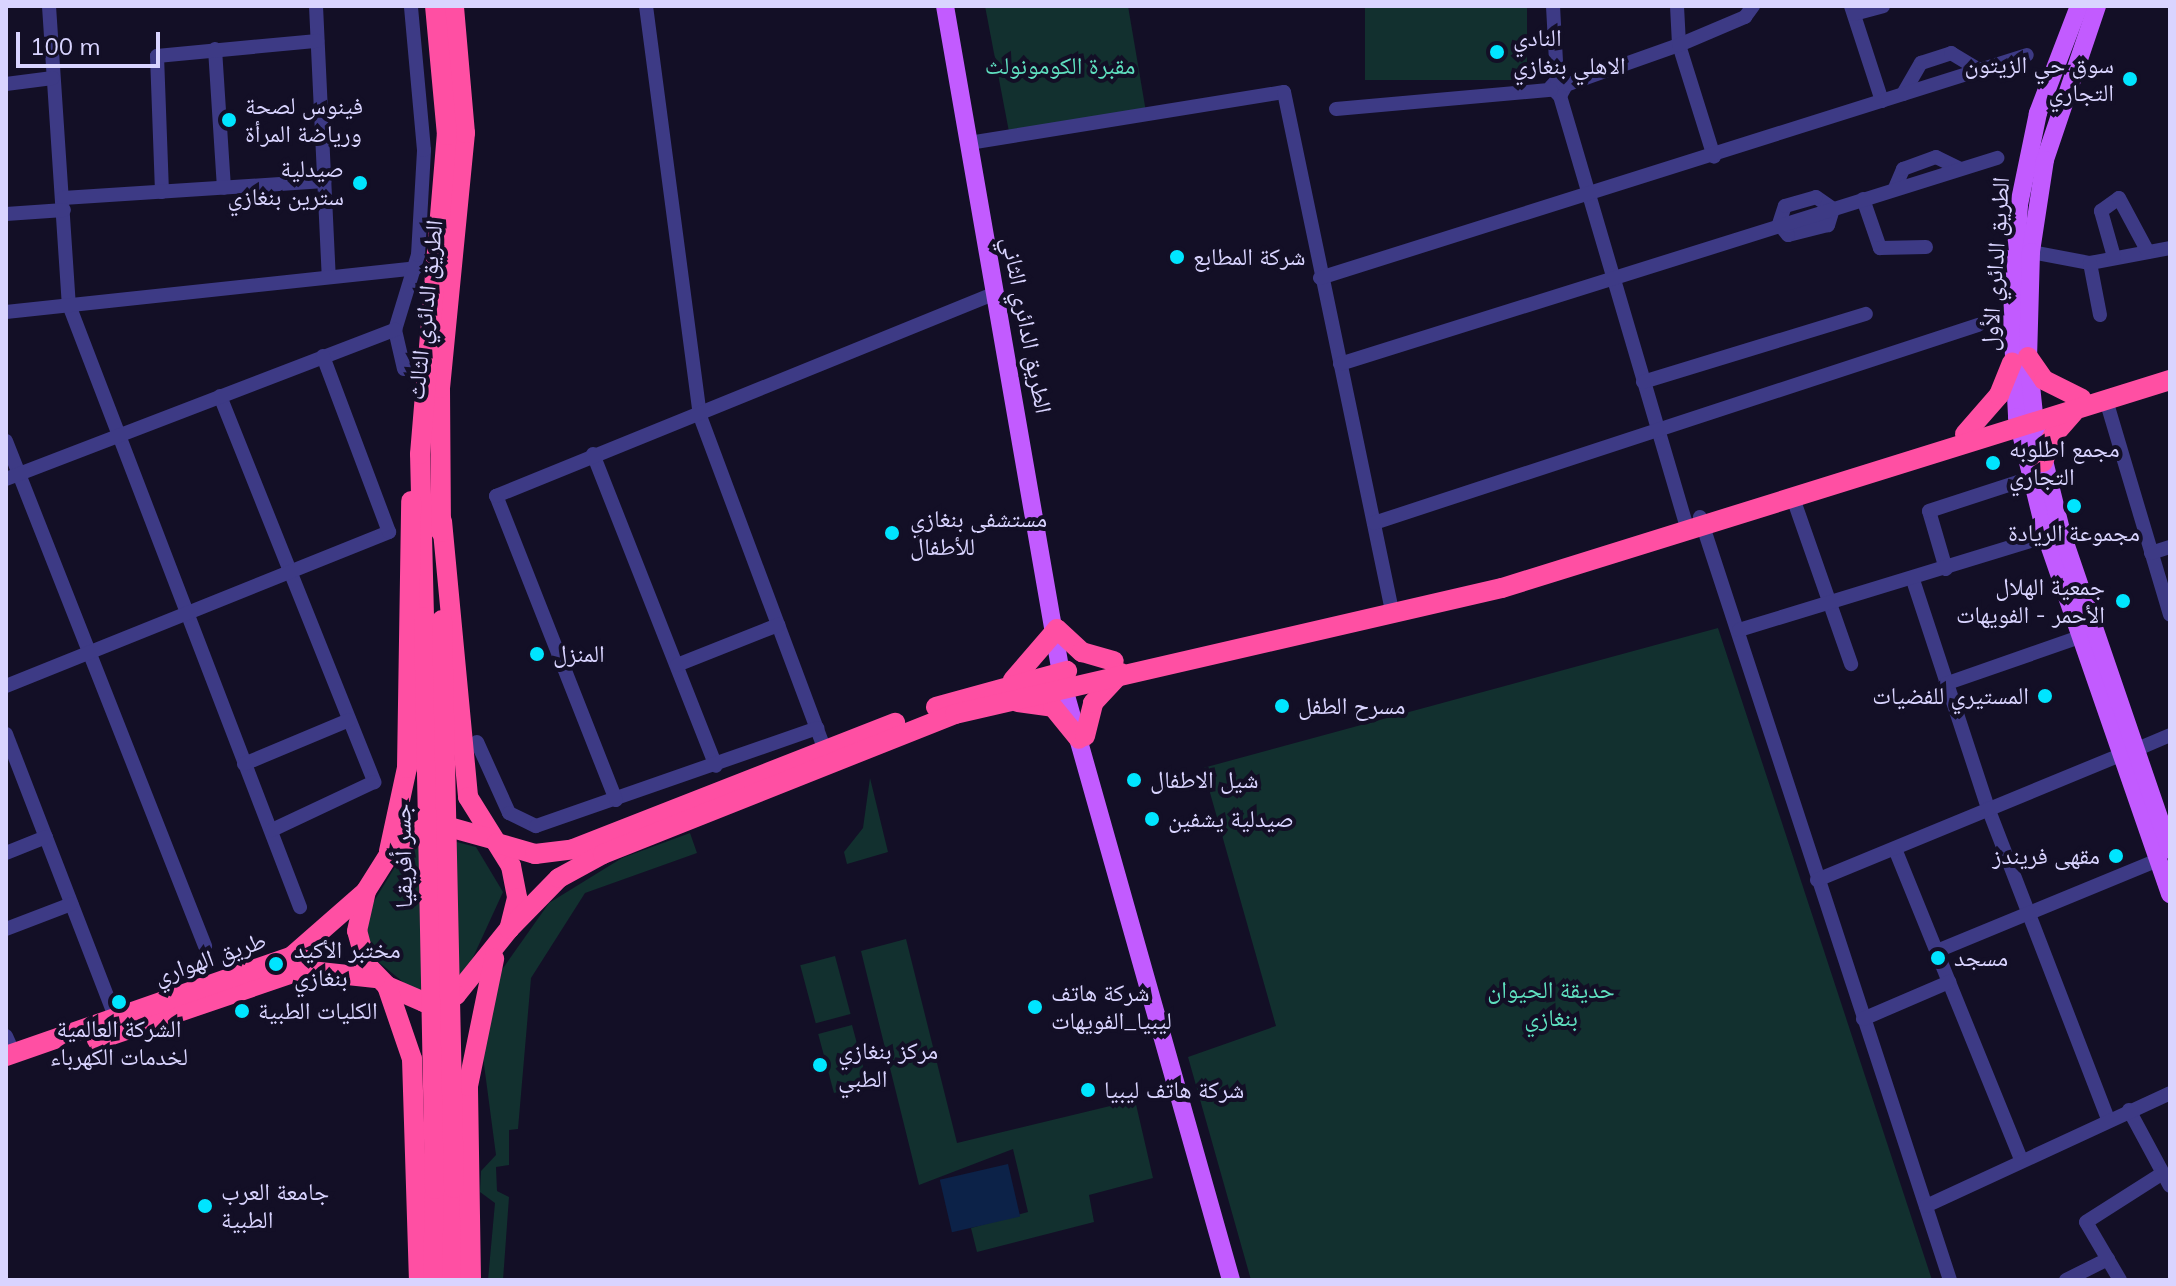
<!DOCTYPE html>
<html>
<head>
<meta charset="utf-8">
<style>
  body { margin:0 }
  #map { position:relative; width:2176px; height:1286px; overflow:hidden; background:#130f26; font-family:Mulish,"Noto Naskh Arabic",sans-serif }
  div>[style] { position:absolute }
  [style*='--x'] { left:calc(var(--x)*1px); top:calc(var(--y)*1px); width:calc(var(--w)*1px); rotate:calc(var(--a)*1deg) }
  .green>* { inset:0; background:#12302f; transform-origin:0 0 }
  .water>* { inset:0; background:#0c2248; transform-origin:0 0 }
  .minor>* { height:14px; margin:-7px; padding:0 7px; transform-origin:7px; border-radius:7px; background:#3d3a85 }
  .major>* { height:18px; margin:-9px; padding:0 9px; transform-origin:9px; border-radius:9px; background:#c25bff }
  .highway>* { height:20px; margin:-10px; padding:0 10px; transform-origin:10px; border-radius:10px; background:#ff4fa3 }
  .highway-bridge>* { height:20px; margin:-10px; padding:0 10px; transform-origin:10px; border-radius:10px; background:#ff4fa3 }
  .dots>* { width:22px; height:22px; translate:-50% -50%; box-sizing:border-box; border:4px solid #130f26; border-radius:50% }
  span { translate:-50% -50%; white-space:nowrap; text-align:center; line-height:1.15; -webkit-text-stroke:8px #130f26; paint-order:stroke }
  .poi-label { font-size:24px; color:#d9d4ff }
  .left { translate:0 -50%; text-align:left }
  .right { translate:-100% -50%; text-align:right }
  .park-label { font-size:24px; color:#5fe0c0 }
  .street-label { font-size:24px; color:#d9d4ff }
  .frame { position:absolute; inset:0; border:8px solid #d9d4ff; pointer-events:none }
  .scale { position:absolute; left:16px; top:32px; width:144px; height:36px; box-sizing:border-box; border:4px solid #d9d4ff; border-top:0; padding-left:10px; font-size:24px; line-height:28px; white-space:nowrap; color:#d9d4ff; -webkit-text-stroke:6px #130f26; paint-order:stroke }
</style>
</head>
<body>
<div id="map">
  <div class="green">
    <div style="clip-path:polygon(985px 6px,1128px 6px,1146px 112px,1010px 137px)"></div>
    <div style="left:1365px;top:6px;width:162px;height:74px"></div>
    <div style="clip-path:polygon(1718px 628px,1932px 1280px,1251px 1280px,1188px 1057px,1276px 1026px,1203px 768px)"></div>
    <div style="clip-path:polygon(870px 778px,888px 852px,847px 864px,844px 852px,863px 828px)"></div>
    <div style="clip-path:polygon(690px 833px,697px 853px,585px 893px,531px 978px,518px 1129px,509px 1130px,509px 1165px,496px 1167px,497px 1191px,509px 1197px,503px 1280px,488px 1280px,495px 1203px,480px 1192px,481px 1171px,496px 1155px,481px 1042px,501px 971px,549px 903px,622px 858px)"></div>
    <div style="clip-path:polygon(434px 836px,476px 847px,503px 892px,464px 977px,434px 992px,414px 991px,370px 955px,366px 937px,371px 906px,401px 857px)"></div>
    <div style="clip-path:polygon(906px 939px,957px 1143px,1135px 1100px,1153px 1178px,1089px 1195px,1094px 1222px,977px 1252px,971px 1228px,1028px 1212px,1013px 1149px,919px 1185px,861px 951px)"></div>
    <div style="left:835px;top:956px;width:60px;height:36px;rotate:75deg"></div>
    <div style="left:852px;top:1025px;width:61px;height:35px;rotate:75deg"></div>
  </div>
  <div class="water">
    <div style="left:1008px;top:1164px;width:54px;height:70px;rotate:77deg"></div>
  </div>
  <div class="minor">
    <div style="--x:49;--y:6;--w:300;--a:86.2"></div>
    <div style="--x:69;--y:305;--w:645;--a:69.01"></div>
    <div style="--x:316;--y:6;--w:271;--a:87.3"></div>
    <div style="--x:646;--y:6;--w:414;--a:82.5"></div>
    <div style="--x:700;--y:416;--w:357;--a:69.5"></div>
    <div style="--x:1553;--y:6;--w:74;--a:86.9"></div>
    <div style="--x:1557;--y:80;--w:9;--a:131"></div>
    <div style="--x:1551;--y:87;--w:13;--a:45"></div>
    <div style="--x:1560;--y:96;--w:13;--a:-61"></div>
    <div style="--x:1566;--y:85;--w:10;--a:-151"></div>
    <div style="--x:1677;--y:6;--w:39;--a:87"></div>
    <div style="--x:1679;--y:45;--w:117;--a:72.6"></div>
    <div style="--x:1851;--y:6;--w:100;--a:71.9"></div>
    <div style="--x:1854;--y:14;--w:30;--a:-15"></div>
    <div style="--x:215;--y:49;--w:139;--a:86.3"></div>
    <div style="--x:6;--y:84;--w:47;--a:-7.3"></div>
    <div style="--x:1566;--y:85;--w:120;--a:-19.5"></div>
    <div style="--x:1679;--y:45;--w:72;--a:-23"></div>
    <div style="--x:1745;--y:17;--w:14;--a:-54"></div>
    <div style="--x:1903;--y:94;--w:36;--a:-60"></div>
    <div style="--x:1921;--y:63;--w:32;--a:-18"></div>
    <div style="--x:1951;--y:53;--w:33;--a:31"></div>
    <div style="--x:1560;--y:96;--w:453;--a:73.6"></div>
    <div style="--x:1336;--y:109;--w:216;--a:-5.1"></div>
    <div style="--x:969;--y:143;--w:319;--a:-9.2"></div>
    <div style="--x:1284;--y:92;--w:525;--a:78.24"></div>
    <div style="--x:1895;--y:188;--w:21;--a:-67"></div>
    <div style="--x:1903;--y:169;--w:35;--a:-20"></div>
    <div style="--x:1936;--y:157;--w:25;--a:26"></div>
    <div style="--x:162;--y:192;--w:136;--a:-92.1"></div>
    <div style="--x:157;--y:56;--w:161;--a:-5.4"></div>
    <div style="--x:1816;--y:197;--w:21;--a:35"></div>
    <div style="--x:1833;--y:209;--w:17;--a:107"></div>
    <div style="--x:1828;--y:225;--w:41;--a:166"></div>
    <div style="--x:1788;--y:235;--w:14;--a:-129"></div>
    <div style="--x:1779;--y:224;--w:19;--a:-72"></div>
    <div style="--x:1785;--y:206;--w:32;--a:-16"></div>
    <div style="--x:63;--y:198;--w:262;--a:-3.7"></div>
    <div style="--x:1863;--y:199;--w:52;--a:70.9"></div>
    <div style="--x:1880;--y:248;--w:46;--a:-1.2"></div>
    <div style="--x:6;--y:214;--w:58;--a:-3.9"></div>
    <div style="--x:2031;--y:252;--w:60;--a:10.6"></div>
    <div style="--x:2090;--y:263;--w:81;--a:-10.6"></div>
    <div style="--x:2114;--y:257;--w:48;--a:-105.8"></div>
    <div style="--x:2101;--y:211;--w:22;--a:-36"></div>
    <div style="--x:2119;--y:198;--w:61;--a:61.8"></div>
    <div style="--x:2090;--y:263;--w:53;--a:79.1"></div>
    <div style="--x:1320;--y:278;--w:741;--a:-17.51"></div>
    <div style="--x:6;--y:312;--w:412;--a:-6.1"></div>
    <div style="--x:1340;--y:364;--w:689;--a:-17.41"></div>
    <div style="--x:404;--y:369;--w:40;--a:-103"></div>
    <div style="--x:395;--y:330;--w:78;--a:-73"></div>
    <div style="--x:418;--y:255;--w:105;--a:-86.7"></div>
    <div style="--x:424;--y:150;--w:145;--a:-95.2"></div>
    <div style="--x:1643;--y:382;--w:233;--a:-17"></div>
    <div style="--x:220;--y:396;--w:416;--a:68.2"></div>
    <div style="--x:374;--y:782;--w:113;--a:154.8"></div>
    <div style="--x:2106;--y:400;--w:224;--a:73.4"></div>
    <div style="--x:6;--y:441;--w:543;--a:68.49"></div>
    <div style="--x:593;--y:454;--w:335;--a:68.5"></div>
    <div style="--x:6;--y:479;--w:417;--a:-21"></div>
    <div style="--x:1793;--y:498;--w:176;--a:70.7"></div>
    <div style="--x:1700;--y:517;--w:803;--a:71.86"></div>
    <div style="--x:1374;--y:523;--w:636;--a:-18.15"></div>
    <div style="--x:2151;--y:553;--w:20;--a:-18"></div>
    <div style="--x:1946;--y:569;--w:60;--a:-106.3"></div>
    <div style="--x:1929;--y:511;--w:106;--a:-18.1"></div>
    <div style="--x:1913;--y:580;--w:240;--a:71.8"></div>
    <div style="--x:1988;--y:808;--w:333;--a:68.9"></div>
    <div style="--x:1739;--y:630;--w:321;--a:-17"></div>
    <div style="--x:677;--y:665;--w:109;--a:-21.6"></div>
    <div style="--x:1945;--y:684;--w:143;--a:-19.2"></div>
    <div style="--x:6;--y:686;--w:413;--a:-21.9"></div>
    <div style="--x:389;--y:532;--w:188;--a:-110.6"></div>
    <div style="--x:6;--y:734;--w:305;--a:68.9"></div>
    <div style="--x:477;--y:742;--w:78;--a:65.7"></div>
    <div style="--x:509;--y:813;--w:30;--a:26"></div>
    <div style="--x:536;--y:826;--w:298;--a:-19.2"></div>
    <div style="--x:2135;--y:750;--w:38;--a:-23"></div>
    <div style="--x:244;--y:764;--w:114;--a:-22.7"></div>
    <div style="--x:616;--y:800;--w:327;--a:-111.5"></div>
    <div style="--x:496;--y:496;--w:540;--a:-22.1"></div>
    <div style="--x:1895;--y:849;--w:335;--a:67.9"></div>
    <div style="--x:6;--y:853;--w:43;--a:-21.8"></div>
    <div style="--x:1817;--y:880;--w:329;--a:-22.4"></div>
    <div style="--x:6;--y:929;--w:70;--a:-21"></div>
    <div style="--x:1937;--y:951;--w:239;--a:-22.4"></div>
    <div style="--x:1863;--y:1019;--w:94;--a:-23.3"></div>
    <div style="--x:6;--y:1036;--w:20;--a:66"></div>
    <div style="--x:2129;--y:1110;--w:86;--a:61.7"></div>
    <div style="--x:1926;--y:1206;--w:269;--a:-24.8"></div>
    <div style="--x:2066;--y:1280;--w:47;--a:-26.6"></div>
    <div style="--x:2120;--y:1280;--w:67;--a:-120.4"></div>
    <div style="--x:2086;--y:1222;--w:91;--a:-32.5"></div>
  </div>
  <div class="major">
    <div style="--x:945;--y:6;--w:689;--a:80.14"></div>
    <div style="--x:1063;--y:685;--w:618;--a:74.23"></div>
    <div style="--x:2079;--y:6;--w:115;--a:111"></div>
    <div style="--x:2038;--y:113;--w:94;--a:101.7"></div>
    <div style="--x:2019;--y:205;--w:112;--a:93.6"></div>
    <div style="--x:2012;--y:317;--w:100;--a:87.1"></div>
    <div style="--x:2017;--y:417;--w:122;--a:76.3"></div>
    <div style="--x:2046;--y:536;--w:379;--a:70.9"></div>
    <div style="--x:2097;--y:6;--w:163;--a:108.7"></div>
    <div style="--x:2045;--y:160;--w:93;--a:98.7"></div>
    <div style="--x:2031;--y:252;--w:105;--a:91.6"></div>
    <div style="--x:2028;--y:357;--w:67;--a:84"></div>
    <div style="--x:2035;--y:424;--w:113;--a:76.2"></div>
    <div style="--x:2062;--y:534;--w:334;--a:71.1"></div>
  </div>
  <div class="highway">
    <div style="--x:2028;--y:357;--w:28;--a:55"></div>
    <div style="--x:2044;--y:380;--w:42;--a:26.6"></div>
    <div style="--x:1965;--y:434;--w:52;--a:-48.9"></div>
    <div style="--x:1999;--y:395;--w:35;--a:-68"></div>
    <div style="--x:2043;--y:462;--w:27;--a:-70"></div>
    <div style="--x:2052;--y:437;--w:33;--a:-49"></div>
    <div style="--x:442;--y:521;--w:277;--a:84.6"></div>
    <div style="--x:468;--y:797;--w:81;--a:58.1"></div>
    <div style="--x:511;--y:866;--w:33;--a:79"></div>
    <div style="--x:517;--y:898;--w:32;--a:104"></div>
    <div style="--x:509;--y:929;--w:85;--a:128.8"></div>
    <div style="--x:456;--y:995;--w:33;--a:168"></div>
    <div style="--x:424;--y:1002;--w:40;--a:-156.6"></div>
    <div style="--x:387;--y:986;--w:30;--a:-134"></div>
    <div style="--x:366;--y:964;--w:34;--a:-105"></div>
    <div style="--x:357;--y:931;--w:41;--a:-77.3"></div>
    <div style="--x:366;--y:891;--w:41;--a:-57.8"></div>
    <div style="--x:388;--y:856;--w:55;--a:-38.3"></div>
    <div style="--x:431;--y:822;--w:63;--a:15.6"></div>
    <div style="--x:441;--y:532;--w:144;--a:-90.4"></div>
    <div style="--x:440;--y:388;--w:256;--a:-84.4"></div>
    <div style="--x:465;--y:133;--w:127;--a:-95"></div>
    <div style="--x:424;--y:617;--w:163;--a:-91.4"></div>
    <div style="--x:420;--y:454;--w:320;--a:-85.2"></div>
    <div style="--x:447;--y:135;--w:130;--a:-95.3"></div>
    <div style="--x:1013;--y:680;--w:67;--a:-49.2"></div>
    <div style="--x:1057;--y:629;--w:34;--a:43"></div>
    <div style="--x:1082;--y:652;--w:33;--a:16"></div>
    <div style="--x:1018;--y:702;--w:35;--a:8"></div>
    <div style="--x:1053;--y:707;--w:41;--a:50.9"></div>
    <div style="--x:936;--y:707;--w:136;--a:-15.4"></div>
    <div style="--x:1085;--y:736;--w:34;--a:-76"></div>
    <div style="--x:1093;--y:703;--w:41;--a:-47"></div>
    <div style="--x:497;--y:843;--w:40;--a:16"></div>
    <div style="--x:535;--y:854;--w:38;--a:-7"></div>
    <div style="--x:573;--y:849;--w:346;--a:-21.4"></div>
    <div style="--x:389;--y:851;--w:85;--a:-77.8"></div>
    <div style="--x:407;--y:768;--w:267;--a:-89.1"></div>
    <div style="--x:509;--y:929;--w:71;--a:-45.6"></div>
    <div style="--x:559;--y:878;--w:50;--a:-28.6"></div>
    <div style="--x:603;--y:854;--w:379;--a:-21.7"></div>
    <div style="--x:955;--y:714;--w:561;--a:-12.97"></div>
    <div style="--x:1502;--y:588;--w:700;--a:-17.3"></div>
    <div style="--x:387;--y:986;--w:77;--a:71.1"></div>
    <div style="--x:412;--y:1059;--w:221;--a:88.2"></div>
    <div style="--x:97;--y:1040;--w:216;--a:-18.9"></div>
    <div style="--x:301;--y:970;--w:75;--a:6.1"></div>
    <div style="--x:6;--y:1056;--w:302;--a:-19.2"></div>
    <div style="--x:291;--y:957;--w:96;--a:-41.2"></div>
    <div style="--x:433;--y:1280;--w:91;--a:-88.7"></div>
    <div style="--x:452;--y:1280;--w:92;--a:-88.8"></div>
    <div style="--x:471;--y:1280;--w:194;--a:-90.9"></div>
    <div style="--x:468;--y:1086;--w:130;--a:-78.4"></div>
  </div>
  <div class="highway-bridge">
    <div style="--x:424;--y:617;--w:572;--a:88.9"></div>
    <div style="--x:442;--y:620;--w:568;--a:88.79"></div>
  </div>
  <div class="dots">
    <div style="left:1497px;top:52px;background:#00e5ff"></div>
    <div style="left:2130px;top:79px;background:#00e5ff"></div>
    <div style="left:229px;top:120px;background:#00e5ff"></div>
    <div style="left:360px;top:183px;background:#00e5ff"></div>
    <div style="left:1177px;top:257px;background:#00e5ff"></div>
    <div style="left:1993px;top:463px;background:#00e5ff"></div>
    <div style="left:2074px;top:506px;background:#00e5ff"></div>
    <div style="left:892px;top:533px;background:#00e5ff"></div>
    <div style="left:2123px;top:601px;background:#00e5ff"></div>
    <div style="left:537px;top:654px;background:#00e5ff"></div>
    <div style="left:2045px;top:696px;background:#00e5ff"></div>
    <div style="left:1282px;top:706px;background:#00e5ff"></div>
    <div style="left:1134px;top:780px;background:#00e5ff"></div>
    <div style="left:1152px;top:819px;background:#00e5ff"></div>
    <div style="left:2116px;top:856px;background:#00e5ff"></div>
    <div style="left:1938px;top:958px;background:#00e5ff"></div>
    <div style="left:276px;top:964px;background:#00e5ff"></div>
    <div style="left:119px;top:1002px;background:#00e5ff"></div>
    <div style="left:1035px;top:1007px;background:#00e5ff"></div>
    <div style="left:242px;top:1011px;background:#00e5ff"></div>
    <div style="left:820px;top:1065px;background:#00e5ff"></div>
    <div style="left:1088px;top:1090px;background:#00e5ff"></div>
    <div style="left:205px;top:1206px;background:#00e5ff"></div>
  </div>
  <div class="poi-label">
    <span class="left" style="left:1513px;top:52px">النادي<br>الاهلي بنغازي</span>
    <span class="right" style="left:2114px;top:79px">سوق حي الزيتون<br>التجاري</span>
    <span class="left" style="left:245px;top:120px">فينوس لصحة<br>ورياضة المرأة</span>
    <span class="right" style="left:344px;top:183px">صيدلية<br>سترين بنغازي</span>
    <span class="left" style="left:1193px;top:257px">شركة المطابع</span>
    <span class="left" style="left:2009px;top:463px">مجمع اطلوبه<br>التجاري</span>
    <span class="left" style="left:910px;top:533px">مستشفى بنغازي<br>للأطفال</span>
    <span style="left:2074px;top:533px">مجموعة الريادة</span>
    <span class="right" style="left:2105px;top:601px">جمعية الهلال<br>الأحمر - الفويهات</span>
    <span class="left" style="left:553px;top:654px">المنزل</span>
    <span class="right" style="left:2029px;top:696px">المستيري للفضيات</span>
    <span class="left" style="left:1298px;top:706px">مسرح الطفل</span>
    <span class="left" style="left:1150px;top:780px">شيل الاطفال</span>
    <span class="left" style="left:1168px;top:819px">صيدلية يشفين</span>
    <span class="right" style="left:2100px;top:856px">مقهى فريندز</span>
    <span class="left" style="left:294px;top:964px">مختبر الأكيد<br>بنغازي</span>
    <span class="left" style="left:1954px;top:958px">مسجد</span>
    <span class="left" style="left:1051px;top:1007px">شركة هاتف<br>ليبيا_الفويهات</span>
    <span class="left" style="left:258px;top:1011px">الكليات الطبية</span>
    <span style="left:119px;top:1043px">الشركة العالمية<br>لخدمات الكهرباء</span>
    <span class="left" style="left:838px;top:1065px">مركز بنغازي<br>الطبي</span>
    <span class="left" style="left:1104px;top:1090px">شركة هاتف ليبيا</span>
    <span class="left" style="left:221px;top:1206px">جامعة العرب<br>الطبية</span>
  </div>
  <div class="park-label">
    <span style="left:1060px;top:66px">مقبرة الكومونولث</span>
    <span style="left:1551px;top:1004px">حديقة الحيوان<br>بنغازي</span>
  </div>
  <div class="street-label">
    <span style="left:1995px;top:264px;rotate:-86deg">الطريق الدائري الأول</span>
    <span style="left:425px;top:310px;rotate:-84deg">الطريق الدائري الثالث</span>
    <span style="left:1027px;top:325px;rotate:79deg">الطريق الدائري الثاني</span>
    <span style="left:403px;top:856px;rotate:-91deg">جسر أفريقيا</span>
    <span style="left:210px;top:958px;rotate:-19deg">طريق الهواري</span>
  </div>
  <div class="frame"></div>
  <div class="scale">100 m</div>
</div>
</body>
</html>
